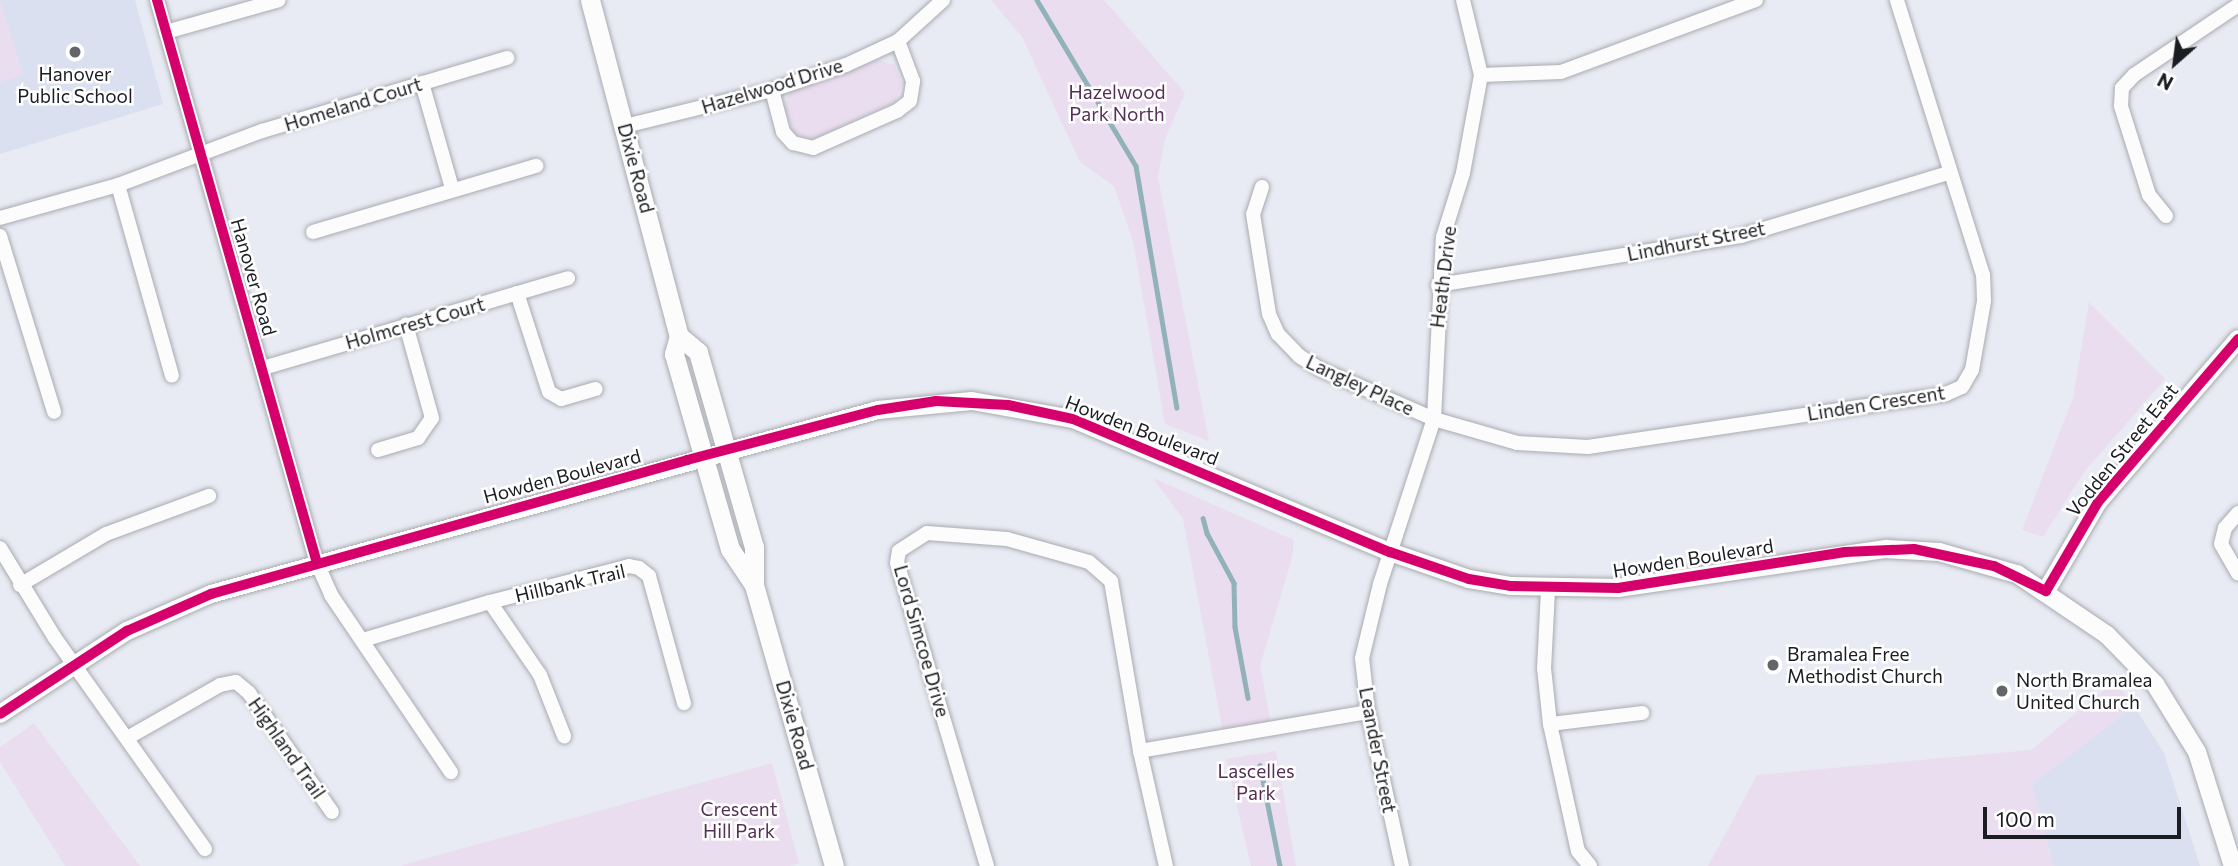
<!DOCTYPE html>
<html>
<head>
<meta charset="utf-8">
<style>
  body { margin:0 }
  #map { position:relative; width:2238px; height:866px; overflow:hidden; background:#e8ebf3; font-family:Commissioner,sans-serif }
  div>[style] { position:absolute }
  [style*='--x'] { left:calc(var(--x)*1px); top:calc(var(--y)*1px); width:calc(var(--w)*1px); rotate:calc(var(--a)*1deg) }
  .built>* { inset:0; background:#dae0ef }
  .green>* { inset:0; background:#eaddef }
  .stream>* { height:4.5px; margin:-2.25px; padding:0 2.25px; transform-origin:2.25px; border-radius:2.25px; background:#92b2b9 }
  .roads { filter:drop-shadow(0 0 2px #a9abb1) drop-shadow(0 0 2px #a9abb1) }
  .minor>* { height:14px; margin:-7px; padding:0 7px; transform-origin:7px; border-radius:7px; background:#fcfcfd }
  .tertiary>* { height:18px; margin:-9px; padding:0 9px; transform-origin:9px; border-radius:9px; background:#fcfcfd }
  .secondary>* { height:19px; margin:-9.5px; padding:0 9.5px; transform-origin:9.5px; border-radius:9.5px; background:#fcfcfd }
  .cycleway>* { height:10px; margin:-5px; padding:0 5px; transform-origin:5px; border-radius:5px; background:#d6006c }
  .dots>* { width:19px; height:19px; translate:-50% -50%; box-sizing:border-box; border:4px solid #fff; border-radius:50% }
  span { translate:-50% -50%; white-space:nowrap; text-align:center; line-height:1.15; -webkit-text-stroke:5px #fff; paint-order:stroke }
  .poi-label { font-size:19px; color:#1b1d22 }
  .left { translate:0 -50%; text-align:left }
  .street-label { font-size:19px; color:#1b1d22 }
  .park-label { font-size:19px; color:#553056 }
  .north { position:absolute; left:2140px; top:28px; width:70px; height:70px; -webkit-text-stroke:5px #fff; paint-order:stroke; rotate:208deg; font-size:19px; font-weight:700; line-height:28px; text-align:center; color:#1b1d22 }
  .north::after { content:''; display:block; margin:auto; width:24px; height:32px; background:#1b1d22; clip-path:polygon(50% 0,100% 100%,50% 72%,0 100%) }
  .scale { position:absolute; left:1983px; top:807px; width:198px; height:32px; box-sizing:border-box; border:4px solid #1b1d22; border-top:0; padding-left:9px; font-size:21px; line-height:24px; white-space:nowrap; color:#1b1d22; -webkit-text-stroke:5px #fff; paint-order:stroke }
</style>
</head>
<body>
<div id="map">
  <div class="built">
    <div style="clip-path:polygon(0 0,135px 0,163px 104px,0 154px)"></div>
    <div style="clip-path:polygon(2134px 706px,2164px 753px,2200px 866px,2053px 866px,2032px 784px)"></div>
  </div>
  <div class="green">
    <div style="clip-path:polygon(0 0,23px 75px,0 82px)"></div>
    <div style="clip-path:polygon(991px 0,1104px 0,1185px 93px,1165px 139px,1158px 177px,1209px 441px,1165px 424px,1133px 241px,1114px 186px,1080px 162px,1022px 37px)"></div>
    <div style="clip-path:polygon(878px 60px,895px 65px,902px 84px,895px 102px,813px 139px,794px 133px,784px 108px,789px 92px)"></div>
    <div style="clip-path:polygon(2089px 302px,2165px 379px,2084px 472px,2043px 537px,2022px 530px,2073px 398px)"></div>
    <div style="clip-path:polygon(1153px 478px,1294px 540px,1292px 558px,1260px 666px,1271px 723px,1223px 732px,1183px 519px)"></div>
    <div style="clip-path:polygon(2115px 681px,2134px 706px,2032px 784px,2053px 866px,1708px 866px,1757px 775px,2031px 750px)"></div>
    <div style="clip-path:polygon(34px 723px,140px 866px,65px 866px,0 762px,0 747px)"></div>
    <div style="clip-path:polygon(1276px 751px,1296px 866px,1251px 866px,1226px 759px)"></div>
    <div style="clip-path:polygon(772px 763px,799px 863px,790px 866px,399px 866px)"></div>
  </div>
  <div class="stream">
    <div style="--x:1037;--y:0;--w:193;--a:59.2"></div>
    <div style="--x:1136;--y:166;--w:245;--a:80.4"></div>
    <div style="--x:1203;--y:518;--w:16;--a:75"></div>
    <div style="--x:1207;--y:533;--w:57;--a:61.6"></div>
    <div style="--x:1234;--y:583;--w:44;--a:88.7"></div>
    <div style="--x:1235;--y:627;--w:72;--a:79.6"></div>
    <div style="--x:1260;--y:765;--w:103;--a:78.8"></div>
  </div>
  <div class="roads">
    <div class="minor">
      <div style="--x:157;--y:0;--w:585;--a:74.14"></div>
      <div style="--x:317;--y:563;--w:35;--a:66"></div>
      <div style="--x:331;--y:595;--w:214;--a:55.9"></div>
      <div style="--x:166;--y:32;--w:117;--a:-15.8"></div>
      <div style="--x:1481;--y:75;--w:80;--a:-2.1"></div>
      <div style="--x:1561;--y:72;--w:208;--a:-20.3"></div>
      <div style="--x:422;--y:83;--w:109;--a:74.1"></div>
      <div style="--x:772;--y:90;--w:43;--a:75.3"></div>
      <div style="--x:783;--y:132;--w:15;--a:48"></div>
      <div style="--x:793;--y:143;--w:21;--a:14"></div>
      <div style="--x:813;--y:148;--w:92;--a:-23.8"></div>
      <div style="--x:897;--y:111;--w:16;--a:-38"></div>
      <div style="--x:910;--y:101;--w:20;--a:-81"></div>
      <div style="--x:913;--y:81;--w:43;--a:-110.6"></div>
      <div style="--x:625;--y:126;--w:151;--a:-13.8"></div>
      <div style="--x:772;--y:90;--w:78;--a:-18.7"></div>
      <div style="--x:846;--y:65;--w:57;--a:-24.8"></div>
      <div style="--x:898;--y:41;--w:61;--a:-42.3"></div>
      <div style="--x:118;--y:185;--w:198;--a:74.2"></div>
      <div style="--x:1262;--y:187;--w:28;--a:108"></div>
      <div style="--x:1253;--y:214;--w:101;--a:80.9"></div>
      <div style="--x:1269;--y:314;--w:22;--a:66"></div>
      <div style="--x:1278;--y:334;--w:30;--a:46"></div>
      <div style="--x:1299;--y:356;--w:25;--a:32"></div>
      <div style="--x:1320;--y:369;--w:124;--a:23.7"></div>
      <div style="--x:1434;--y:419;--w:86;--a:16.1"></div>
      <div style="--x:1517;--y:443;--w:71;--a:3.2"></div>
      <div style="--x:1588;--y:447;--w:362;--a:-8.4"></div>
      <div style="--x:1946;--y:394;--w:17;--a:-24"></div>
      <div style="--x:1962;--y:387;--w:20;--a:-60"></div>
      <div style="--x:1972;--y:370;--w:70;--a:-80.1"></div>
      <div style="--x:1984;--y:301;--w:26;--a:-92"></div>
      <div style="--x:1983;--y:275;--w:288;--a:-107.4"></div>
      <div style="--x:2166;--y:216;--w:27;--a:-129"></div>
      <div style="--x:2149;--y:195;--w:93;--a:-107.5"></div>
      <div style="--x:2121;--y:106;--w:18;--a:-87"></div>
      <div style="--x:2122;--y:88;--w:18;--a:-47"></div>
      <div style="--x:2134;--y:75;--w:125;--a:-33.9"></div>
      <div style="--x:0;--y:218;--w:123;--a:-15.6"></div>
      <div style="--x:118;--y:185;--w:154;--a:-20.6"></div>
      <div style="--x:262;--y:131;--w:256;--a:-16.6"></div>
      <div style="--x:313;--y:232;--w:233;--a:-16.5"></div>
      <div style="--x:0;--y:236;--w:184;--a:72.9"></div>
      <div style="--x:1438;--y:285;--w:307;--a:-9.2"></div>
      <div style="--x:1741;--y:236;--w:216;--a:-16.9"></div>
      <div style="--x:517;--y:293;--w:104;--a:72.1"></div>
      <div style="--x:549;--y:392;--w:14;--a:30"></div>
      <div style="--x:561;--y:399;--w:36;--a:-16"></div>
      <div style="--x:263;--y:368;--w:318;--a:-16.4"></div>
      <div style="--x:378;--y:450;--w:42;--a:-16.7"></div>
      <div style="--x:418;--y:438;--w:24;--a:-55"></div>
      <div style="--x:432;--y:418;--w:97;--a:-105.6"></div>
      <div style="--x:2238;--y:513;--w:20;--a:131"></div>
      <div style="--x:2225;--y:528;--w:16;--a:104"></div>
      <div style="--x:2221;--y:544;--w:34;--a:60"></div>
      <div style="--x:0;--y:548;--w:105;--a:58.6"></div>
      <div style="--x:55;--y:638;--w:259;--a:54.6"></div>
      <div style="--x:20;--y:585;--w:100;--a:-30.7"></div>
      <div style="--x:106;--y:534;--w:110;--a:-20.3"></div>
      <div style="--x:1548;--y:590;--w:78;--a:92.9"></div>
      <div style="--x:1544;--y:668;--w:56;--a:83.9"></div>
      <div style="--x:1550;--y:724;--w:130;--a:77.6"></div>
      <div style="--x:1578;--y:851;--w:19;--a:51"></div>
      <div style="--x:490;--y:602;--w:88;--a:55.6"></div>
      <div style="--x:540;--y:675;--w:66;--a:68.5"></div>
      <div style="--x:363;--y:640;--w:133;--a:-16.7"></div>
      <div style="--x:490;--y:602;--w:144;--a:-14.5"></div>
      <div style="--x:629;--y:566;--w:10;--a:11"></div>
      <div style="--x:639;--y:568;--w:13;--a:39"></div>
      <div style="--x:649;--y:576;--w:132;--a:74.6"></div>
      <div style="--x:1550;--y:724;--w:93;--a:-6.8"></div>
      <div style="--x:129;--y:737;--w:105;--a:-29.7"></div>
      <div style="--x:220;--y:685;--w:16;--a:-11"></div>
      <div style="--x:236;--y:682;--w:17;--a:40"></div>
      <div style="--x:249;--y:693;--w:145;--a:55.1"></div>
      <div style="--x:1140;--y:751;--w:231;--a:-9.7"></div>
      <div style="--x:987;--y:866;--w:316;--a:-106.5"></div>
      <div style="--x:897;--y:563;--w:12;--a:-81"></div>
      <div style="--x:899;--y:551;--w:33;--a:-33"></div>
      <div style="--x:927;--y:533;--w:80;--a:4.3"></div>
      <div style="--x:1007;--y:539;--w:85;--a:15.7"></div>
      <div style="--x:1089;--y:562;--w:29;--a:41"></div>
      <div style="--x:1111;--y:581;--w:172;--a:80.3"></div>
      <div style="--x:1140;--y:751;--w:118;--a:77.3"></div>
      <div style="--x:1402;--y:866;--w:158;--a:-102.4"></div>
      <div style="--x:1368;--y:712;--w:54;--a:-96.3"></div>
      <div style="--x:1362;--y:658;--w:76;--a:-76.3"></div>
      <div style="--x:1380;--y:584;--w:174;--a:-71.9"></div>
      <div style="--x:1434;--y:419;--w:182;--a:-87.2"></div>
      <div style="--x:1443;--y:237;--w:67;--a:-72.6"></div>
      <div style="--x:1463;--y:173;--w:100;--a:-79.6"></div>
      <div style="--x:1481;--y:75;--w:77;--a:-103.5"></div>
    </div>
    <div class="tertiary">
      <div style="--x:2046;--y:591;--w:103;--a:-59.7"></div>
      <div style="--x:2098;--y:502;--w:215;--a:-49.3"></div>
      <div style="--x:0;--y:714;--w:152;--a:-33.2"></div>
      <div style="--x:127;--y:631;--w:92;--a:-23.8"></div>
      <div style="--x:211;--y:594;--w:692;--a:-15.42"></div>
      <div style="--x:878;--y:410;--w:94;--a:-5.5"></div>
      <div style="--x:972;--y:401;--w:103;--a:10.1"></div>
      <div style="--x:1073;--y:419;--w:344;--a:22.8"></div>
      <div style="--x:1390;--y:552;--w:83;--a:18.9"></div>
      <div style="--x:1469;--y:579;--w:43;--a:9.5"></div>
      <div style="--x:1511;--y:586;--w:107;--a:1.1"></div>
      <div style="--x:1618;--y:588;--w:271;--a:-8.3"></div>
      <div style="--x:1886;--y:549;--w:53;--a:3.2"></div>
      <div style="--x:1939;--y:552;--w:81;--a:15.8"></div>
      <div style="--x:2017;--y:574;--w:109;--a:34.1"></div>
      <div style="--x:2107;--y:635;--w:69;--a:45.6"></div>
      <div style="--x:2155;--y:684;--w:80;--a:58.3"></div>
      <div style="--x:2197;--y:752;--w:120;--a:72.5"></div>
    </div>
    <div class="secondary">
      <div style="--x:590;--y:0;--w:348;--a:75.2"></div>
      <div style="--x:679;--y:336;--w:19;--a:106"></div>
      <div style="--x:674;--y:354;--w:203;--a:74"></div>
      <div style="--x:730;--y:549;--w:43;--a:56.3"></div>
      <div style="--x:679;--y:336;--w:25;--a:40"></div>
      <div style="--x:698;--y:352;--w:203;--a:74"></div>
      <div style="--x:754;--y:547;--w:38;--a:90"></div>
      <div style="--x:754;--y:585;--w:292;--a:74.1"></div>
    </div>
  </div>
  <div class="cycleway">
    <div style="--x:157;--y:0;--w:585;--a:74.14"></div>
    <div style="--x:0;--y:714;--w:152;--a:-33.2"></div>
    <div style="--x:127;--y:631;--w:92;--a:-23.8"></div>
    <div style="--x:211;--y:594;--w:495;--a:-15.7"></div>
    <div style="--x:687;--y:460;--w:197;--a:-14.7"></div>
    <div style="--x:878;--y:410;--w:59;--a:-8.8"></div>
    <div style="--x:936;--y:401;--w:72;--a:3.2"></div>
    <div style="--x:1008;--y:405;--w:66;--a:12.2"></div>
    <div style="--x:1073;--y:419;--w:344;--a:22.8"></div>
    <div style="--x:1390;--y:552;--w:83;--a:18.9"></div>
    <div style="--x:1469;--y:579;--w:43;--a:9.5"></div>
    <div style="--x:1511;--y:586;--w:107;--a:1.1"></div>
    <div style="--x:1618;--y:588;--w:230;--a:-9"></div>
    <div style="--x:1845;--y:552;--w:69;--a:-2.5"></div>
    <div style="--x:1914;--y:549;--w:82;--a:12"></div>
    <div style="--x:1994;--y:566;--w:58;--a:25.7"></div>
    <div style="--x:2046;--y:591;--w:103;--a:-59.7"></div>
    <div style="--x:2098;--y:502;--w:215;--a:-49.3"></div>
  </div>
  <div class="dots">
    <div style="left:75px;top:52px;background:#63656b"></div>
    <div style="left:1773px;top:665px;background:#63656b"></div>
    <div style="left:2002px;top:691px;background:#63656b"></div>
  </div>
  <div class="poi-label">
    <span style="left:75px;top:85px">Hanover<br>Public School</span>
    <span class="left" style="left:1787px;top:665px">Bramalea Free<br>Methodist Church</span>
    <span class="left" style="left:2016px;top:691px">North Bramalea<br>United Church</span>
  </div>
  <div class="street-label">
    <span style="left:772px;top:86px;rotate:-17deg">Hazelwood Drive</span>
    <span style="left:353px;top:104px;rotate:-17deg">Homeland Court</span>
    <span style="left:636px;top:168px;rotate:75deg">Dixie Road</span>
    <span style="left:1696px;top:241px;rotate:-11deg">Lindhurst Street</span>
    <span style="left:254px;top:277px;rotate:74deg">Hanover Road</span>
    <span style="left:1443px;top:277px;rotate:-83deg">Heath Drive</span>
    <span style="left:415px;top:323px;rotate:-16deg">Holmcrest Court</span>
    <span style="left:1360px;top:385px;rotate:25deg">Langley Place</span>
    <span style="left:1876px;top:403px;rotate:-9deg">Linden Crescent</span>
    <span style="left:1142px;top:430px;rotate:21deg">Howden Boulevard</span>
    <span style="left:2122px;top:450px;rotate:-51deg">Vodden Street East</span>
    <span style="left:562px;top:476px;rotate:-15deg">Howden Boulevard</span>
    <span style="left:1693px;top:558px;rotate:-9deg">Howden Boulevard</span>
    <span style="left:570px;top:583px;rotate:-13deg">Hillbank Trail</span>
    <span style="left:922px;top:641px;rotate:74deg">Lord Simcoe Drive</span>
    <span style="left:795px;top:725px;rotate:74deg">Dixie Road</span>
    <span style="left:287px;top:748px;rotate:55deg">Highland Trail</span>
    <span style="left:1378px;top:750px;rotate:79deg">Leander Street</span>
  </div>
  <div class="park-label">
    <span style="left:1117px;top:103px">Hazelwood<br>Park North</span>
    <span style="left:1256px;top:782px">Lascelles<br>Park</span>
    <span style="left:739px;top:820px">Crescent<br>Hill Park</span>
  </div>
  <div class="north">N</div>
  <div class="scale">100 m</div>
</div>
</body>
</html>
